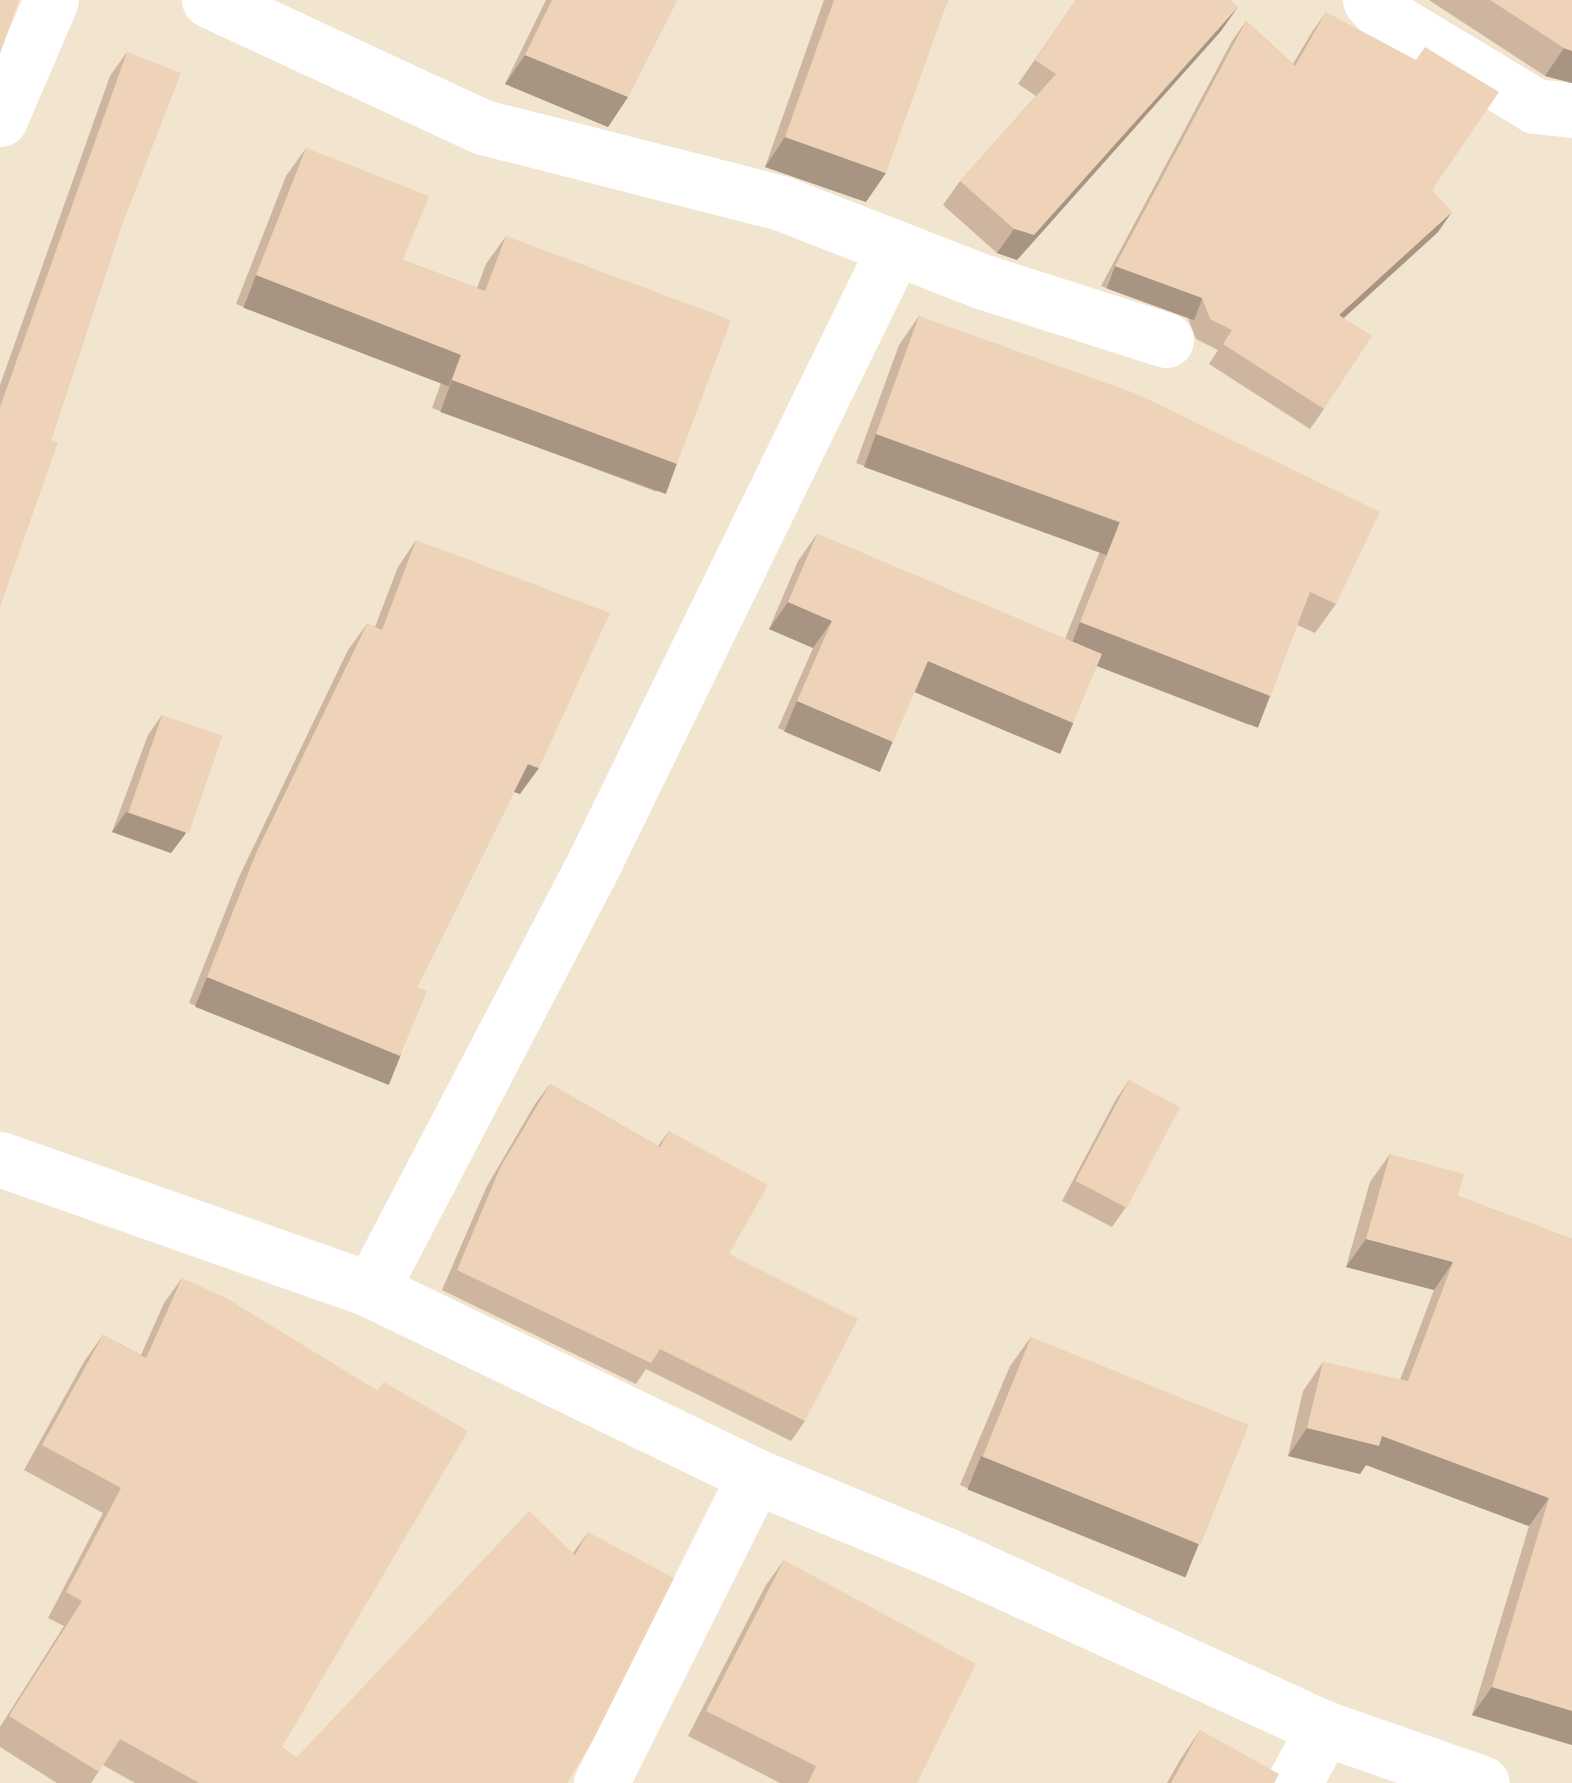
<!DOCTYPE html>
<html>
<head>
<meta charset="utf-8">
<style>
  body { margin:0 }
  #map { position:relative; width:1572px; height:1783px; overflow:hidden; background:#fbf2e0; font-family:"Fira Sans Condensed",sans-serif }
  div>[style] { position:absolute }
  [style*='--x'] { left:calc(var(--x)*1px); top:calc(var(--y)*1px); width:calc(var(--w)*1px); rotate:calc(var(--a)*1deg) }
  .residential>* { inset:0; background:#f2e5cf; transform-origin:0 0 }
  .minor>* { height:55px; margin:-27.5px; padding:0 27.5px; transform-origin:27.5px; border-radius:27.5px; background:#fff }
  .wall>* { inset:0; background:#cdb59f }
  .shaded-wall>* { inset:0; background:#a79482; transform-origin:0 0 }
  .building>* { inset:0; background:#eed3b9; transform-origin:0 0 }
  span { translate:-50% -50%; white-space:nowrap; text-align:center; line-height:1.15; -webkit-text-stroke:9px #fef6e5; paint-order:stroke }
</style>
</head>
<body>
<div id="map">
  <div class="residential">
    <div style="left:0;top:0;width:1572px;height:1783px"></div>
  </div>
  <div class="minor">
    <div style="--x:209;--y:0;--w:302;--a:24.9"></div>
    <div style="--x:483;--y:127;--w:308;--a:14.3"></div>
    <div style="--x:781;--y:203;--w:218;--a:21.3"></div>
    <div style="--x:984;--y:282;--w:191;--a:17.7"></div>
    <div style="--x:1370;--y:0;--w:17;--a:50"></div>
    <div style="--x:1381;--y:13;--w:180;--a:31.1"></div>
    <div style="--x:1535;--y:106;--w:37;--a:6"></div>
    <div style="--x:0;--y:119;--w:129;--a:-66.8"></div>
    <div style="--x:0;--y:1159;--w:393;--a:19.4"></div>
    <div style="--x:371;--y:1290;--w:427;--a:25.8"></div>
    <div style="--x:755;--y:1476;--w:207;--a:22.5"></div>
    <div style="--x:946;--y:1555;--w:416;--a:24.6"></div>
    <div style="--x:1324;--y:1728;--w:167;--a:19.2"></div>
    <div style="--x:371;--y:1290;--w:484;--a:-62.4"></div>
    <div style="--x:595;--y:861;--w:683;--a:-63.96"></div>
    <div style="--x:601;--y:1783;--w:343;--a:-63.4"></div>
    <div style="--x:1294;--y:1783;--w:63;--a:-61.4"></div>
  </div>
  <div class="wall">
    <div style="clip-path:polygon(546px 0,677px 0,628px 97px,608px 127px,505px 84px)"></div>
    <div style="clip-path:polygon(824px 0,948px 0,866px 202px,765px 167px)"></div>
    <div style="clip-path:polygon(1076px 0,1221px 31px,1017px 260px,997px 253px,943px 205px,960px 181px,1036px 96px,1018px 84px)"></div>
    <div style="clip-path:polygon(1429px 0,1572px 0,1572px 83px,1545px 76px)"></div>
    <div style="clip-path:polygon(1326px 12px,1432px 190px,1438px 232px,1344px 318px,1324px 409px,1310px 429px,1209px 364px,1218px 350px,1196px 339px,1188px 318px,1101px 286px,1232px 41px,1246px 21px,1293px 64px,1312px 32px)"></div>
    <div style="clip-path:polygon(127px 52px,119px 233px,51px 440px,0 607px,0 385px,110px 76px)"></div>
    <div style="clip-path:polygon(306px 148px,403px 260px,477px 288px,486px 264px,506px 236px,657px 492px,432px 408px,441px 383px,236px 304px,286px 176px)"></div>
    <div style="clip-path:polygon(919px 316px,1336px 604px,1315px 633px,1297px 625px,1270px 696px,1249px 725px,1097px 666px,1054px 750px,915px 691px,874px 769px,778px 728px,813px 648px,769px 629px,798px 561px,817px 534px,1065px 639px,1100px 551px,856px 463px,899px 345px)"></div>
    <div style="clip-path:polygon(416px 540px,520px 794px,514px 792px,417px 987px,400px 1056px,382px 1082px,189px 1003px,239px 877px,348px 650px,367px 624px,375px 627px,398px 567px)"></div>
    <div style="clip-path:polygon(162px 715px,186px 833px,171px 853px,112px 832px,148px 735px)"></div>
    <div style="clip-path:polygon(1129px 1080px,1126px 1207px,1112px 1227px,1062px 1201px,1115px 1101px)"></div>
    <div style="clip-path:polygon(550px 1084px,658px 1146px,669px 1131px,729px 1254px,805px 1421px,791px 1441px,646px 1369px,636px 1384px,442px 1290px,486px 1188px,535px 1104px)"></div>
    <div style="clip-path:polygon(1390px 1154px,1458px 1196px,1572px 1239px,1572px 1745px,1472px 1715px,1529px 1526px,1366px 1465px,1360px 1474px,1288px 1456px,1303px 1391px,1323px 1362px,1400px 1380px,1434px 1290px,1346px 1267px,1370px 1182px)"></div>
    <div style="clip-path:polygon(182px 1278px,378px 1391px,384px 1382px,282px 1747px,296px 1758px,573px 1553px,588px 1532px,567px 1783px,135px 1783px,103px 1765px,91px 1783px,57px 1783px,0 1747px,0 1727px,64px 1626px,48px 1618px,103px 1513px,24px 1470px,85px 1360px,103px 1335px,141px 1355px,164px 1303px)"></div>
    <div style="clip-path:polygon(1031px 1337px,1198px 1545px,1178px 1574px,960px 1485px,1010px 1366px)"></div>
    <div style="clip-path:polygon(784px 1560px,917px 1783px,780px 1783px,688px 1736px,766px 1585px)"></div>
    <div style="clip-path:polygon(1200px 1730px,1274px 1783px,1167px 1783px,1180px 1760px)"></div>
  </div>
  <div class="shaded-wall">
    <div style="clip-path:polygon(1238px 7px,1221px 31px,1017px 260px,997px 253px,1014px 229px)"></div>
    <div style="clip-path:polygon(1564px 48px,1572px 51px,1572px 83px,1545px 76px)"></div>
    <div style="clip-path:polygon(525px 55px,628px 97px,608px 127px,505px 84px)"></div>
    <div style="clip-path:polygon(785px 137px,886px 173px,866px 202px,765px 167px)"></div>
    <div style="clip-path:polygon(1452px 212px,1438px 232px,1325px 335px,1339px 315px)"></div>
    <div style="left:1115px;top:266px;width:93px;height:24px;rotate:20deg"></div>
    <div style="left:256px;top:275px;width:220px;height:35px;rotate:21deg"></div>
    <div style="left:452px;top:380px;width:240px;height:34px;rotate:20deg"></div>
    <div style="left:876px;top:434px;width:259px;height:35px;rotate:20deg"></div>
    <div style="clip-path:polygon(788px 602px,832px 621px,813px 648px,769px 629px)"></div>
    <div style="left:1080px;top:622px;width:204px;height:35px;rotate:21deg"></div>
    <div style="left:928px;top:661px;width:158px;height:34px;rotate:23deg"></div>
    <div style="left:797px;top:701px;width:104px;height:33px;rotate:23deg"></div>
    <div style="clip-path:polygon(528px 764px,539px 768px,520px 794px,509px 790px)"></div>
    <div style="clip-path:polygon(126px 812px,186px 833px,171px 853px,112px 832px)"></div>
    <div style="left:207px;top:977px;width:209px;height:32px;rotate:22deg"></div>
    <div style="clip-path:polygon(1366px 1239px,1453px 1262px,1434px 1290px,1346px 1267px)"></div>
    <div style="clip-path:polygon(1307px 1428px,1382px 1436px,1549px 1498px,1529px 1526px,1366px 1465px,1360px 1474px,1288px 1456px)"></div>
    <div style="left:981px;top:1456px;width:235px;height:36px;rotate:22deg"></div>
    <div style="clip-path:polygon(1492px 1687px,1572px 1711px,1572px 1745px,1472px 1715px)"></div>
  </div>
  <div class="building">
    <div style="clip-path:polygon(0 0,19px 0,0 54px)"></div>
    <div style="clip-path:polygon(552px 0,677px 0,628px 97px,525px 55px)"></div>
    <div style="clip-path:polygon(834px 0,948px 0,886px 173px,785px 137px)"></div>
    <div style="clip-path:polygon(1076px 0,1230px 0,1238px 7px,1034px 235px,1014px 229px,960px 181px,1056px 74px,1035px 60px)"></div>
    <div style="clip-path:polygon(1490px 0,1572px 0,1572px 51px,1564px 48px)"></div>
    <div style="clip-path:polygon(1326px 12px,1416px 60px,1425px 47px,1499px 92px,1432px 190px,1452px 212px,1339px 315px,1372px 336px,1324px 409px,1223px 344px,1232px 330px,1210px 319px,1202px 298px,1115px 266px,1246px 21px,1295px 66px)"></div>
    <div style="clip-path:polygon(127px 52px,181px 73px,119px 233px,51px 440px,58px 442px,0 607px,0 407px)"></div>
    <div style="clip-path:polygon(306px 148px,429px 196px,403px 260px,485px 291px,506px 236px,731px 320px,677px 464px,452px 380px,461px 355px,256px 275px)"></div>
    <div style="clip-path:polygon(919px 316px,1137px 394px,1380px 512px,1336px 604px,1310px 592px,1270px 696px,1080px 622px,1120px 522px,876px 434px)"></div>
    <div style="clip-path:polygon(817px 534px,1102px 654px,1073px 723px,928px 661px,893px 742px,797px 701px,832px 621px,788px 602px)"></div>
    <div style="clip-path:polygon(416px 540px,610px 613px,539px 768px,528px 764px,417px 987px,427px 991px,400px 1056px,207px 977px,257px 851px,367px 624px,382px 630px)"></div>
    <div style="left:162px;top:715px;width:64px;height:103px;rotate:19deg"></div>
    <div style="left:1129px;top:1080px;width:58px;height:114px;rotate:28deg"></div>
    <div style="clip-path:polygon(550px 1084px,660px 1147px,669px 1131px,768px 1185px,729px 1254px,858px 1319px,805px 1421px,660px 1349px,651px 1363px,457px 1270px,500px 1168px)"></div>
    <div style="clip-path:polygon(1390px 1154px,1464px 1174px,1458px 1196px,1572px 1239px,1572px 1711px,1492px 1687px,1549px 1498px,1382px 1436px,1379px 1446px,1307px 1428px,1323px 1362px,1408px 1381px,1453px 1262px,1366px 1239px)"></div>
    <div style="clip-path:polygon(182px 1278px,228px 1299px,378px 1391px,384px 1382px,468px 1431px,282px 1747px,296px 1758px,529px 1511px,575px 1555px,588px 1532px,674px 1578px,592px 1742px,567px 1783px,199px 1783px,120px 1739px,99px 1772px,9px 1716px,82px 1601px,66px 1592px,121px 1488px,42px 1445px,103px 1335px,146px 1358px)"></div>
    <div style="left:1031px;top:1337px;width:235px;height:129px;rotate:22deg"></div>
    <div style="clip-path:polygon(784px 1560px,976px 1664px,917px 1783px,808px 1783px,816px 1766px,706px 1711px)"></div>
    <div style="clip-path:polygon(1200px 1730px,1279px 1774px,1274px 1783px,1171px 1783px)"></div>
  </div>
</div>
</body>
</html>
